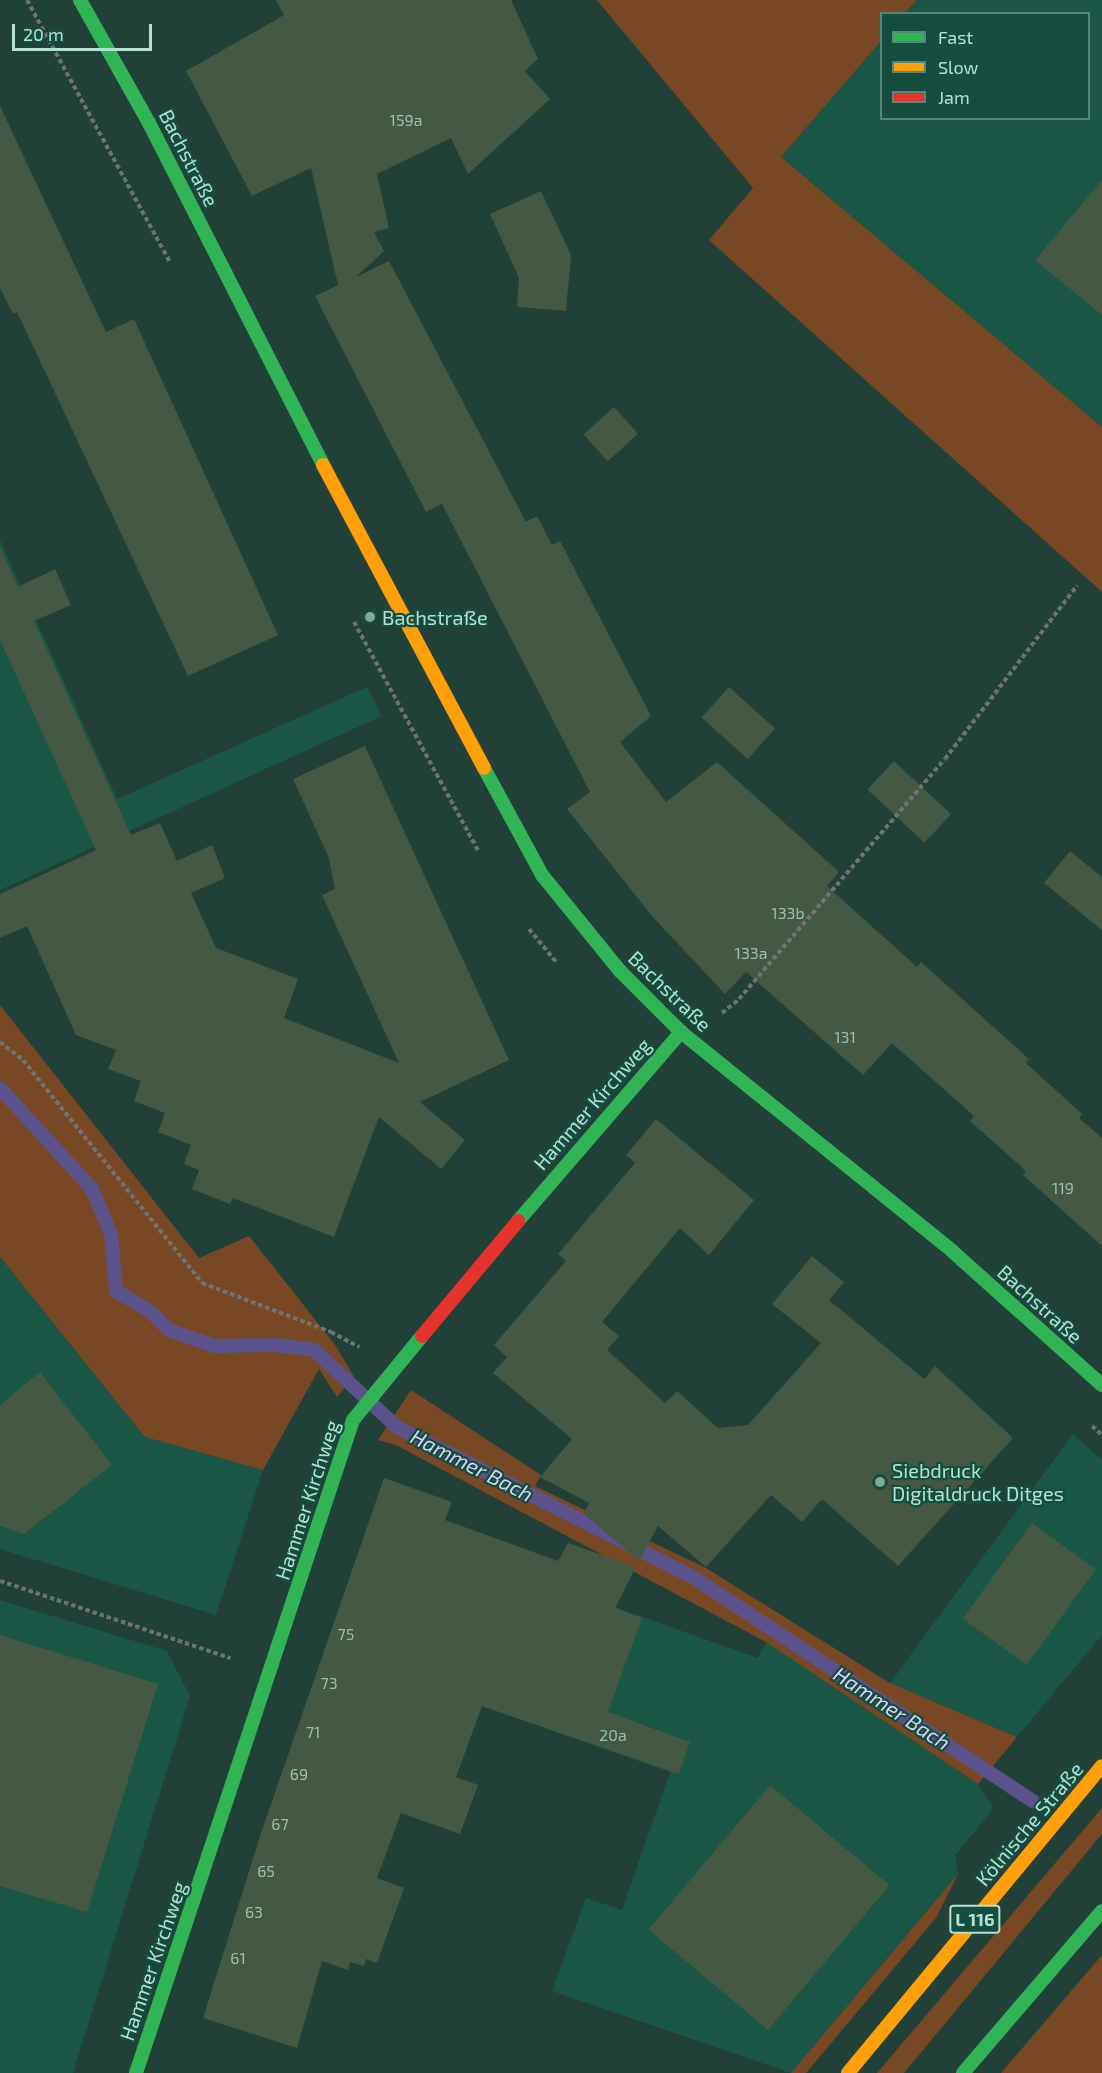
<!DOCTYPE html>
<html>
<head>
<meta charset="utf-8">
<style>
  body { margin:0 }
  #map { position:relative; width:1102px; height:2073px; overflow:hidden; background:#224139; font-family:"Exo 2",sans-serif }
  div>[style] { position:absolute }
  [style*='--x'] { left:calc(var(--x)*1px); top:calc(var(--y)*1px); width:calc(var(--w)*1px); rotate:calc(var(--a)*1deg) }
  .built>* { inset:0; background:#1a5746 }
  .green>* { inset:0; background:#784824 }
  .stream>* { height:14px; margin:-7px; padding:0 7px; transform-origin:7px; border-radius:7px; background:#5b528c }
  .building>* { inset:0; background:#455844; transform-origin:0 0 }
  .path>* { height:4px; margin-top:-2px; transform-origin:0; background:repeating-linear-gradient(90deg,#6e7272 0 4.5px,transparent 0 7.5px) }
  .fast>* { height:14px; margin:-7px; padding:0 7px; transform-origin:7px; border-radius:7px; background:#30b455 }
  .slow>* { height:14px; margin:-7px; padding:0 7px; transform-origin:7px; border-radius:7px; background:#ff9f0a }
  .jam>* { height:14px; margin:-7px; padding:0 7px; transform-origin:7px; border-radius:7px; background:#e5322d }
  .dots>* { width:16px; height:16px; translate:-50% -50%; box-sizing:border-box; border:3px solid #154e3f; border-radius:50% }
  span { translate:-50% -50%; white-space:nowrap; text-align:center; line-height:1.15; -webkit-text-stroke:4.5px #154e3f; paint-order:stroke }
  .number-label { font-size:16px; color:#97bfae }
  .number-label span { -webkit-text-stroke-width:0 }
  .shield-label span { padding:2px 4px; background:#154e3f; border:2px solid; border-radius:4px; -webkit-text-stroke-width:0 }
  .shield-label { font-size:18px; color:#b2e1d1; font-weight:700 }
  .street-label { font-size:20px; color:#b2e1d1 }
  .poi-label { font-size:20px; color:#b2e1d1 }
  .left { translate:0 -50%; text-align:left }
  .water-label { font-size:21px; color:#dad4fa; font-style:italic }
  .legend { position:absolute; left:880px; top:12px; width:210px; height:108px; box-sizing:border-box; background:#154e3f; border:2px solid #548979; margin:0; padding:8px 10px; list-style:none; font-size:18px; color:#b2e1d1 }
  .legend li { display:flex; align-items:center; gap:12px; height:30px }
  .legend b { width:30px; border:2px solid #548979 }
  .scale { position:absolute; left:12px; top:24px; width:140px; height:27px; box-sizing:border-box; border:3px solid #b2e1d1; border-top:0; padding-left:8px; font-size:18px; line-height:21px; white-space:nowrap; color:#b2e1d1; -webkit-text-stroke:4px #154e3f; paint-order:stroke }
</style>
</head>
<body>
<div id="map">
  <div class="built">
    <div style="clip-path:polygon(917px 0,1102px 0,1102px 427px,781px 157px,881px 41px,882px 118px,1088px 118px,1088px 14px,905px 13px)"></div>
    <div style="clip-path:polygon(0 540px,117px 799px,367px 687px,382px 716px,0 890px)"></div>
    <div style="clip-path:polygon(0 1257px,145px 1437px,263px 1470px,216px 1615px,0 1549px)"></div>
    <div style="clip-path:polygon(1073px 1434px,1102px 1460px,1102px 1635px,1017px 1737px,890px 1683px)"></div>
    <div style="clip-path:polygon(467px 1555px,758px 1658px,766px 1642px,978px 1784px,994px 1808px,955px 1855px,958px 1874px,791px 2073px,552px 1991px,586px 1898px,622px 1910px,670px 1772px,473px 1703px)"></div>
    <div style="clip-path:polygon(0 1600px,167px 1651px,190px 1696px,73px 2073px,0 2073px)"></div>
  </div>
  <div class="green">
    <div style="clip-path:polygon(597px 0,917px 0,905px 13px,882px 14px,881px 41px,781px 157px,1102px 427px,1102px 592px,709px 240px,753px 188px)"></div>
    <div style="clip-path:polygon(0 1005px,199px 1258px,249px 1236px,336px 1346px,354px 1377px,337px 1397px,319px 1369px,263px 1470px,145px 1437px,0 1257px)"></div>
    <div style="clip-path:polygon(411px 1390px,541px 1475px,535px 1486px,706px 1568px,890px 1683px,1017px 1737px,978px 1784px,766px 1642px,396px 1445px,378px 1440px)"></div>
    <div style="clip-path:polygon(1102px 1808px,1102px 1834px,904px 2073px,877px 2073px)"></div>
    <div style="clip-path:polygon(958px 1874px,936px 1918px,806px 2073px,791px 2073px)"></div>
    <div style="clip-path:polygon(1102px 1955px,1102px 2073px,1001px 2073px)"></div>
  </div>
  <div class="stream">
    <div style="--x:0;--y:1088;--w:137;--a:47.7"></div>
    <div style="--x:92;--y:1189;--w:49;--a:67.1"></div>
    <div style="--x:111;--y:1234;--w:57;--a:85"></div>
    <div style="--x:116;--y:1291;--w:41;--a:31"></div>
    <div style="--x:151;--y:1312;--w:25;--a:45"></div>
    <div style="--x:169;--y:1330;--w:48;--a:19.6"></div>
    <div style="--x:214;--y:1346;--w:62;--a:-0.9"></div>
    <div style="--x:276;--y:1345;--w:38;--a:7"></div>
    <div style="--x:314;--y:1350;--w:113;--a:42.9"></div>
    <div style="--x:397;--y:1427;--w:335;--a:26.9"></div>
    <div style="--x:696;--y:1579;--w:404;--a:33.4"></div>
  </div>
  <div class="building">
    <div style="clip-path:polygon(276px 0,511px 0,538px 59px,525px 71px,550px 99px,468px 174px,451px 138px,377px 174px,389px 228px,374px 232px,384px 251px,356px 277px,389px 261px,526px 522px,537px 516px,552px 545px,560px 541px,651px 716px,620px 742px,666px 802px,717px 762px,839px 872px,827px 886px,917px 967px,921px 962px,1029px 1059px,1026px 1063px,1082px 1114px,1079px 1118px,1102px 1138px,1102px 1246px,1023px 1175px,1026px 1171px,970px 1121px,974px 1116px,892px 1043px,863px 1075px,746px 972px,725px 994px,652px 916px,567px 809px,590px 792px,442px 504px,426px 512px,315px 296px,338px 285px,311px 168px,252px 196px,186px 71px,284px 15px)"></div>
    <div style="clip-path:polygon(0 106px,106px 332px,134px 319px,278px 635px,188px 676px,17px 312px,13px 314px,0 288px)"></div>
    <div style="clip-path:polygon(1102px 180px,1102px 315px,1035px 260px)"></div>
    <div style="clip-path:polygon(541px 191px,571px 255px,566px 311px,517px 307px,519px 278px,490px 214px)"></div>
    <div style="left:614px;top:407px;width:36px;height:41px;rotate:48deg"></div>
    <div style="clip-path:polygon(0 547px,18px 587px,55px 569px,71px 605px,34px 621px,131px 835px,160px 823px,177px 861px,212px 845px,225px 878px,191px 893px,216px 948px,298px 979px,284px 1018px,399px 1063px,322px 895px,335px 889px,329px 858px,293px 779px,365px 746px,509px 1060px,420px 1102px,465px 1140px,441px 1169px,379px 1117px,334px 1237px,233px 1198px,230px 1204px,192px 1189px,199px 1170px,184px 1164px,191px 1145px,158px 1132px,165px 1113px,134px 1101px,141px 1081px,108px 1069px,116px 1050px,76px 1035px,27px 926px,0 938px,0 894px,96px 850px,0 640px)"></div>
    <div style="left:729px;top:687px;width:62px;height:41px;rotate:42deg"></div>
    <div style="left:894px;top:761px;width:78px;height:39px;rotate:43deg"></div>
    <div style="clip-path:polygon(1070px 851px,1102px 877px,1102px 930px,1044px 883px)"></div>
    <div style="clip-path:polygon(656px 1119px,754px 1200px,709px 1255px,680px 1228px,602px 1322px,619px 1336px,607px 1350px,665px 1403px,677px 1391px,718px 1428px,748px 1425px,821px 1343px,772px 1304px,812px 1256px,844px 1282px,829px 1300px,924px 1379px,935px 1366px,1013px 1438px,898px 1566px,822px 1499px,802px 1522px,771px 1495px,706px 1567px,658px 1526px,639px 1561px,584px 1514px,589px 1503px,540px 1477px,572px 1439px,493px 1373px,507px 1357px,494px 1345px,566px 1261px,558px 1254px,635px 1163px,626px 1155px)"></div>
    <div style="clip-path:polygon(40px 1372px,112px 1465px,24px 1534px,0 1526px,0 1405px)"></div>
    <div style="clip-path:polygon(384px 1478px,452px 1502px,445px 1520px,558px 1561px,568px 1543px,636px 1567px,615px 1608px,642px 1618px,608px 1712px,690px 1742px,679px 1774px,482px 1706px,456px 1777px,478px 1785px,460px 1834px,401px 1813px,377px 1878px,404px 1888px,377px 1963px,366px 1959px,364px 1966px,350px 1962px,348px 1970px,322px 1961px,297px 2048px,203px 2018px,261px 1833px)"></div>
    <div style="left:1032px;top:1523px;width:79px;height:118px;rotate:36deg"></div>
    <div style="clip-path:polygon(0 1635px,158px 1684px,87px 1912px,0 1886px)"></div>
    <div style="left:770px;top:1785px;width:156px;height:189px;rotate:40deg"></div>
  </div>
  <div class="path">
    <div style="--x:27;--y:0;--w:298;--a:61.4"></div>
    <div style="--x:354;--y:622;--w:260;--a:61.5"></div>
    <div style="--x:529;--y:929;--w:44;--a:50.5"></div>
    <div style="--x:722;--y:1013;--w:22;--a:-39"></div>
    <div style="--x:739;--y:999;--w:316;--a:-49.4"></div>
    <div style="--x:945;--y:759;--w:218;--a:-52.7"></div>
    <div style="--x:0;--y:1042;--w:29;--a:38"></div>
    <div style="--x:23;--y:1060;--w:286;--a:51.2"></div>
    <div style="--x:202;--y:1283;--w:138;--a:20.8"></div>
    <div style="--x:331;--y:1332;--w:32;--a:28"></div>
    <div style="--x:1092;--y:1426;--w:13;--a:42"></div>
    <div style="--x:0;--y:1581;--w:243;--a:18.5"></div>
  </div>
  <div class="fast">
    <div style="--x:80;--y:0;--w:141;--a:60.7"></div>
    <div style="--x:149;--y:123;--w:384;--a:63"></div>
    <div style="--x:484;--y:768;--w:122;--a:61.5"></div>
    <div style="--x:542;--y:875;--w:124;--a:50.9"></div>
    <div style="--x:620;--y:971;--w:86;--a:45"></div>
    <div style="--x:681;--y:1032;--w:348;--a:38.9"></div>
    <div style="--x:952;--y:1251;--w:201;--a:41.8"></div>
    <div style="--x:518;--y:1221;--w:250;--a:-49.2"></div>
    <div style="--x:136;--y:2073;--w:688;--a:-71.62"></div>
    <div style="--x:353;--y:1420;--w:109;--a:-50.6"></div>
    <div style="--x:963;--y:2073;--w:213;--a:-49.4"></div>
  </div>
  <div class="slow">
    <div style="--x:323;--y:465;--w:343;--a:62"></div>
    <div style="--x:848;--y:2073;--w:398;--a:-50.4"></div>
  </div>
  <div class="jam">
    <div style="--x:422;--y:1336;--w:150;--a:-50.1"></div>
  </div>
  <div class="dots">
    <div style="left:370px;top:617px;background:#80a99c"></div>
    <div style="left:880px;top:1482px;background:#80a99c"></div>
  </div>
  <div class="number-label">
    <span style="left:406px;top:120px">159a</span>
    <span style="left:788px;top:913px">133b</span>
    <span style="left:751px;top:953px">133a</span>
    <span style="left:845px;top:1037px">131</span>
    <span style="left:1063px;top:1188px">119</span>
    <span style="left:346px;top:1634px">75</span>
    <span style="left:329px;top:1683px">73</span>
    <span style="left:313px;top:1732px">71</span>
    <span style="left:613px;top:1735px">20a</span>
    <span style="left:299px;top:1774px">69</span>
    <span style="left:280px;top:1824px">67</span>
    <span style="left:266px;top:1871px">65</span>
    <span style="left:254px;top:1912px">63</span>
    <span style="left:238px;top:1958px">61</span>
  </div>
  <div class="shield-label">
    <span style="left:975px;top:1919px">L 116</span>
  </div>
  <div class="street-label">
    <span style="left:189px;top:158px;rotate:63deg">Bachstraße</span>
    <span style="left:670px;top:991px;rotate:44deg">Bachstraße</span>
    <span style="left:592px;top:1104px;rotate:-49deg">Hammer Kirchweg</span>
    <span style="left:1040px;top:1304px;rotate:42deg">Bachstraße</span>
    <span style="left:307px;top:1500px;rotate:-72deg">Hammer Kirchweg</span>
    <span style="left:1029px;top:1824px;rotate:-50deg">Kölnische Straße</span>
    <span style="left:153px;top:1961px;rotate:-71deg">Hammer Kirchweg</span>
  </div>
  <div class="poi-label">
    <span class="left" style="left:382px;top:617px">Bachstraße</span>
    <span class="left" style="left:892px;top:1482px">Siebdruck<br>Digitaldruck Ditges</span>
  </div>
  <div class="water-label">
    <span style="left:472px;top:1465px;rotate:27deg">Hammer Bach</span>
    <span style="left:892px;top:1708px;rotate:33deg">Hammer Bach</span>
  </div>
  <ul class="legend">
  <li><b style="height:8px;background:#30b455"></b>Fast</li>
  <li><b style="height:8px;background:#ff9f0a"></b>Slow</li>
  <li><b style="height:8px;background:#e5322d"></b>Jam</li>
  </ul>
  <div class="scale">20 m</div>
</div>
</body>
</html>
